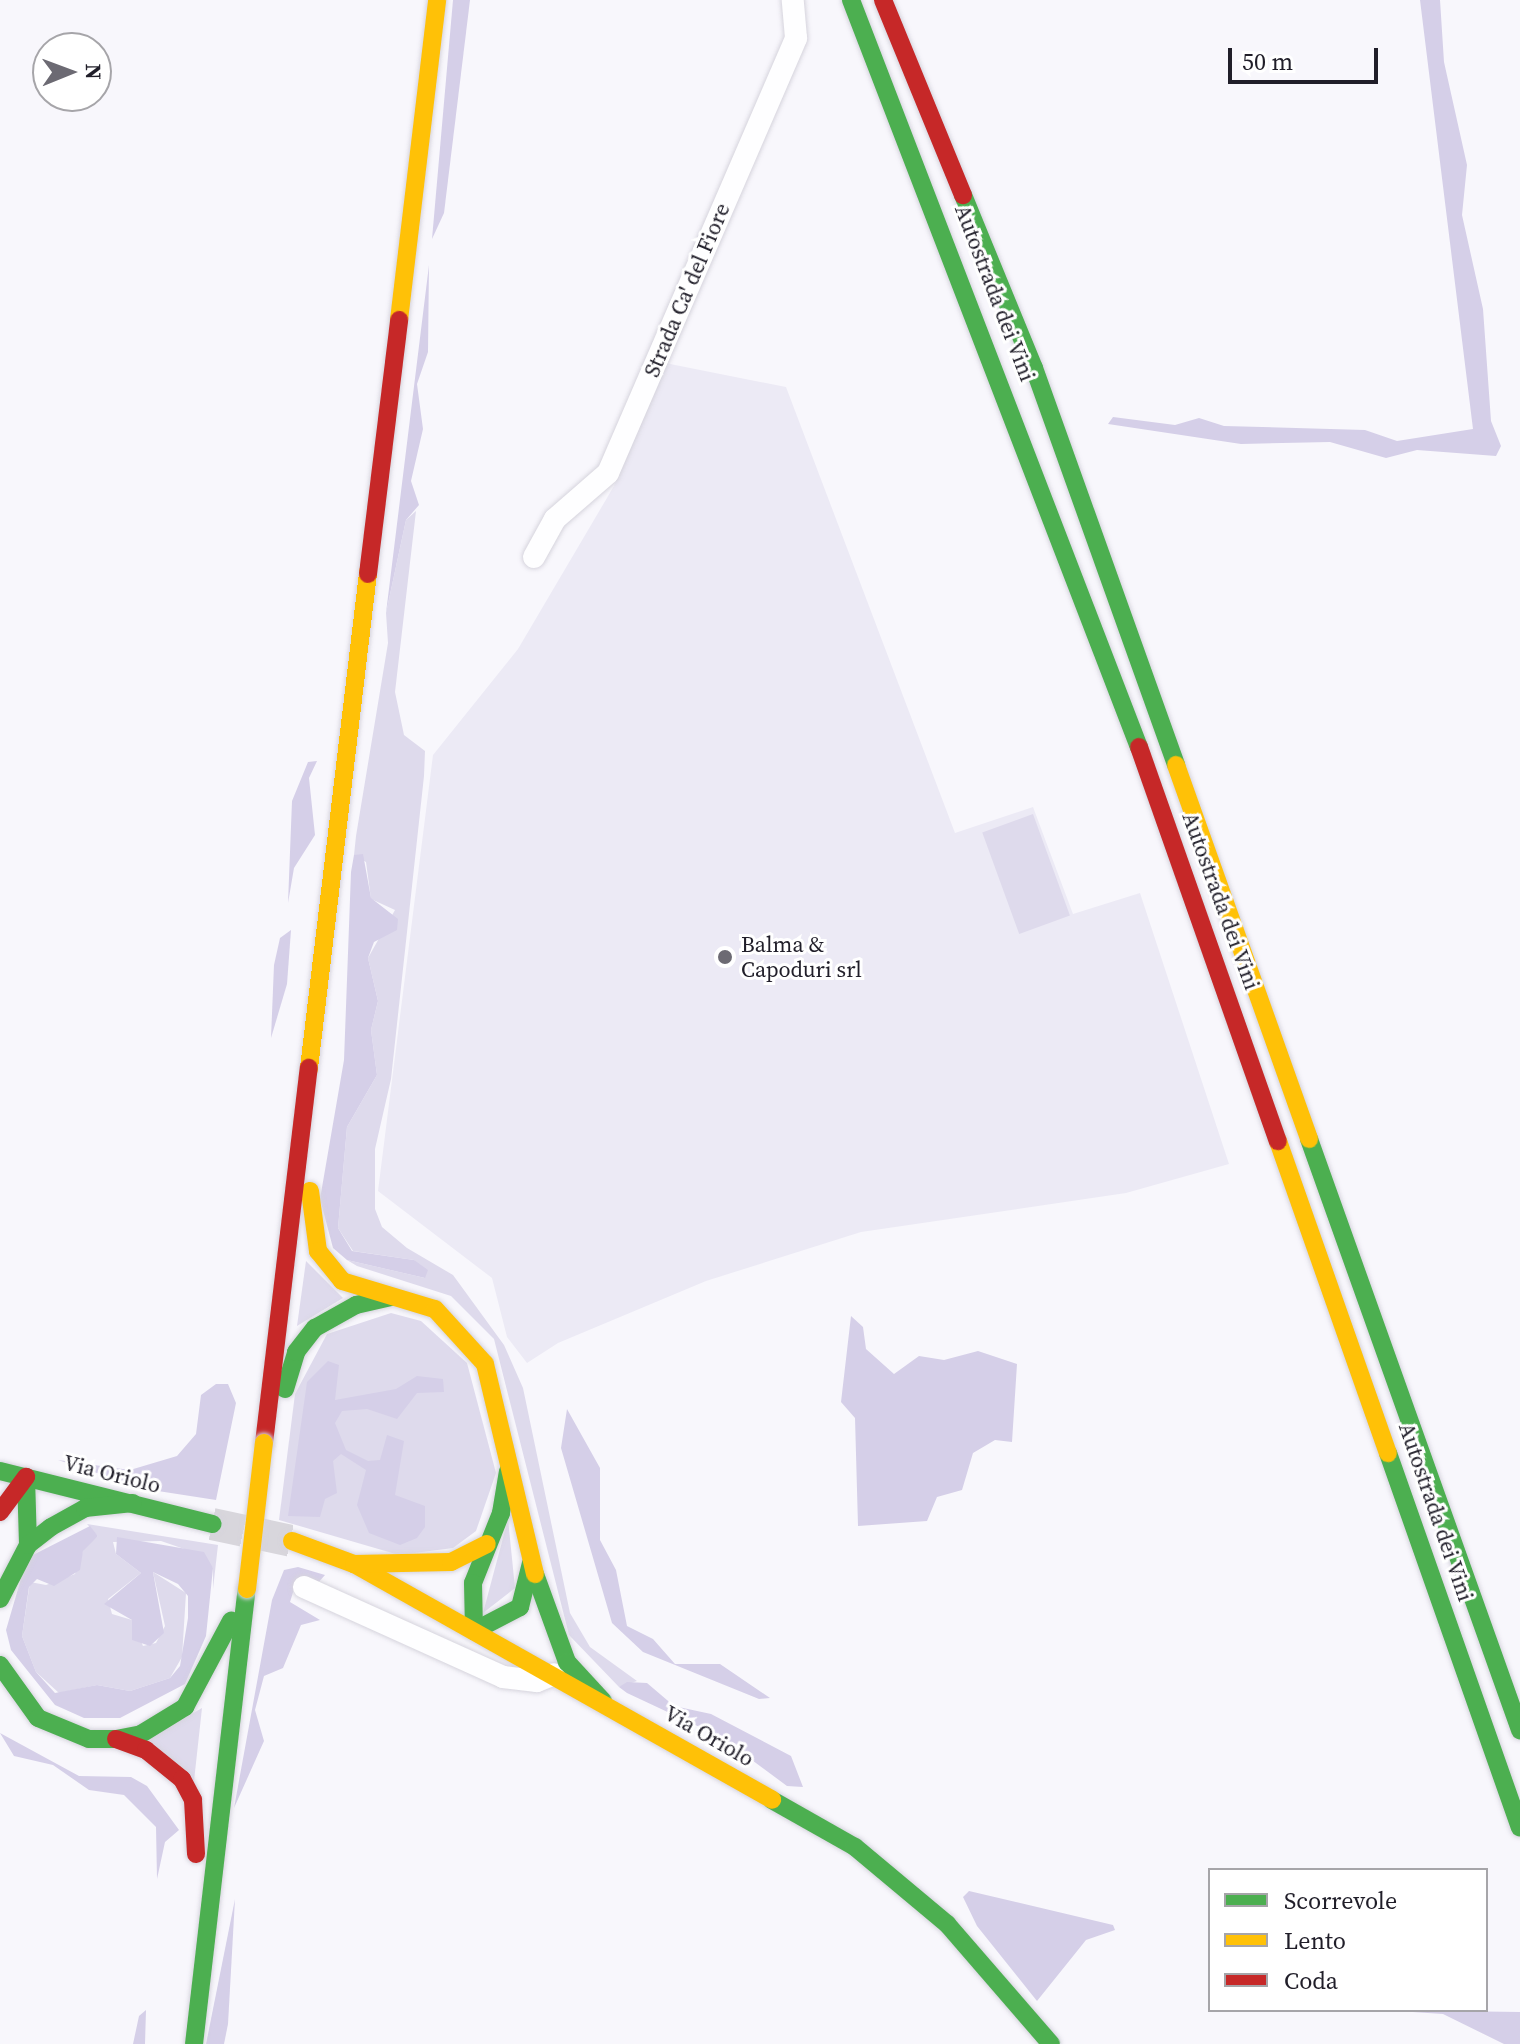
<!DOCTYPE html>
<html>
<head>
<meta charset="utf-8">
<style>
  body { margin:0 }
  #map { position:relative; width:1520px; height:2044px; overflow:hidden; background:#f8f7fc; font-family:"Source Serif 4",serif }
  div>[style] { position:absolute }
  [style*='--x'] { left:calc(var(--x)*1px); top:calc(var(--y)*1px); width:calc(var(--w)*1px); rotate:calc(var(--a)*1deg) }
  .built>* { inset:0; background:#eceaf5 }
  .green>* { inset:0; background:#dedaec; transform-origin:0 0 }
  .forest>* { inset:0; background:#d5cfe8 }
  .secondary-tunnel>* { height:32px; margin-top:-16px; transform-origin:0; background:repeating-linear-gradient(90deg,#d8d6dc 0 32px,transparent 0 48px) }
  .roads { filter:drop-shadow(0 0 2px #d6d4dd) drop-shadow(0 0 2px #d6d4dd) }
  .street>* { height:22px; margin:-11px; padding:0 11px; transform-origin:11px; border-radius:11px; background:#fefeff }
  .fast>* { height:18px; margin:-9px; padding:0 9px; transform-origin:9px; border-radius:9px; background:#4caf50 }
  .slow>* { height:18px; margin:-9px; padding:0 9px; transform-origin:9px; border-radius:9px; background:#ffc107 }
  .jam>* { height:18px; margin:-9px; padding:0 9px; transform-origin:9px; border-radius:9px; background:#c62828 }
  .bridges { filter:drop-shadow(0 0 2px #d6d4dd) drop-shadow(0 0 2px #d6d4dd) }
  .slow-bridge>* { height:18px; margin:-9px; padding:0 9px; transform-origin:9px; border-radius:9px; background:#ffc107 }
  .dots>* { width:22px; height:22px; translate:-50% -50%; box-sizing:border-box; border:4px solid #fff; border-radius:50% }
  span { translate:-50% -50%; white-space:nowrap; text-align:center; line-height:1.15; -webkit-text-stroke:6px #fff; paint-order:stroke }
  .street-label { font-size:22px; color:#201e29 }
  .poi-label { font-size:22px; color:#201e29 }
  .left { translate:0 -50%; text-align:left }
  .legend { position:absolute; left:1208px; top:1868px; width:280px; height:144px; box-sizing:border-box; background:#fff; border:2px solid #a6a5a9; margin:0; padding:10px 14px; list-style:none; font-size:24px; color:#201e29 }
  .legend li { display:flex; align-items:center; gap:16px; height:40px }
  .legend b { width:40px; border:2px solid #a6a5a9 }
  .north { position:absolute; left:32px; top:32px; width:80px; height:80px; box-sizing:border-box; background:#fff; border:2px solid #a6a5a9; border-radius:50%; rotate:89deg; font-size:22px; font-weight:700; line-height:32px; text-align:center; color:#201e29 }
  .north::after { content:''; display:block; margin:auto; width:28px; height:36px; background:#6c6a73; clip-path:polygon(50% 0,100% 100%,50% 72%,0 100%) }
  .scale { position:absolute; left:1228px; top:48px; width:150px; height:36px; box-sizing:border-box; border:4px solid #201e29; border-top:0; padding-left:10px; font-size:24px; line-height:28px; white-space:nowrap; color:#201e29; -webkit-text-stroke:6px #fff; paint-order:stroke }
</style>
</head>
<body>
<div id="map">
  <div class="built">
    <div style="clip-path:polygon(665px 363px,786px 387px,955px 833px,1033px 807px,1073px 914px,1140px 893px,1229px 1164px,1126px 1193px,861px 1232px,706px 1281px,558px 1343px,527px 1363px,507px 1337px,492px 1278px,378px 1191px,433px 755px,518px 649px,614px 486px)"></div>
  </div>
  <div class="green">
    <div style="clip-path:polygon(416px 511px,395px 692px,404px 735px,425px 751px,424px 776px,391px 1079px,375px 1149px,375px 1209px,382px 1227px,407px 1248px,453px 1275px,504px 1345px,523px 1388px,570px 1613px,590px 1647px,637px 1681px,619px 1687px,569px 1635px,494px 1339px,451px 1296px,357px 1266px,347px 1260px,425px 1278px,414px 1260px,353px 1251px,338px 1228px,347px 1127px,377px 1075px,371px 1030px,378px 1001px,368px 958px,395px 910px,371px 899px,366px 862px,354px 855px,356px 836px,388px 643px,386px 613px,406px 520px)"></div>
    <div style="left:1033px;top:814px;width:108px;height:54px;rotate:70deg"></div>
    <div style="clip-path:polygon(306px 1261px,343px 1298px,297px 1326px)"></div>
    <div style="clip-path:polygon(391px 1313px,421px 1321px,467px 1363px,496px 1473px,476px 1531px,453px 1548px,399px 1555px,279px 1520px,295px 1394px,327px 1334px)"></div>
    <div style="clip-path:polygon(508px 1519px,515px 1588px,483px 1613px)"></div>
    <div style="clip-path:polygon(87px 1524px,218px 1545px,213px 1589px,213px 1568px,196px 1553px,161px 1541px,113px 1542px,116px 1554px,141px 1573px,108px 1599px,112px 1614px,132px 1620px,143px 1646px,156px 1643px,165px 1626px,153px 1572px,186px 1593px,182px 1657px,170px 1678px,130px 1691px,97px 1685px,59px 1693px,36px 1672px,22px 1636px,30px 1582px,46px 1585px,75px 1574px,84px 1548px,98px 1536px)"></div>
    <div style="clip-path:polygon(202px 1708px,194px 1781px,143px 1742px)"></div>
  </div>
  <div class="forest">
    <div style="clip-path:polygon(453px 0,470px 0,444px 213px,432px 239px)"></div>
    <div style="clip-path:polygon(1420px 0,1440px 0,1444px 62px,1467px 165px,1462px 215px,1483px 309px,1491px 421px,1501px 446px,1496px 456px,1417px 450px,1386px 458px,1330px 442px,1241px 444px,1108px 424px,1113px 417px,1175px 425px,1199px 418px,1224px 426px,1365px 430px,1397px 441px,1473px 429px)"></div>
    <div style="clip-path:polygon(429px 265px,428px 352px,417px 384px,423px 429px,411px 481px,419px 505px,406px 520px,386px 613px)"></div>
    <div style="clip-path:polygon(317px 761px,309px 778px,315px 835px,294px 868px,288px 903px,292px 801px,308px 762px)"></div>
    <div style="clip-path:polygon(363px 854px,371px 898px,398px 919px,397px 930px,374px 942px,368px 958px,378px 1001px,371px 1030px,377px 1075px,347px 1127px,338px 1228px,352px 1251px,414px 1260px,428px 1270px,425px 1278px,347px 1260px,333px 1248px,320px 1199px,344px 1060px,351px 872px,354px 855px)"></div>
    <div style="clip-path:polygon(291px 930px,287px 984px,271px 1038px,274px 965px,280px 938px)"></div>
    <div style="clip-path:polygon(851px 1316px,863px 1327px,866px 1349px,894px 1374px,919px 1356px,944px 1360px,978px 1351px,1017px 1364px,1012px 1442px,995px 1440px,973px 1453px,962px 1490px,937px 1497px,927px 1521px,858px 1526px,855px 1418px,841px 1402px)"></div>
    <div style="clip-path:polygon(328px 1361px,339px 1365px,335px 1400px,396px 1389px,417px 1376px,443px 1379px,444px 1392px,417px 1393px,397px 1419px,367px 1409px,342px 1411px,335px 1423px,346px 1450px,368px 1461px,380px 1460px,387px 1435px,404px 1441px,395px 1495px,425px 1506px,425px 1527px,417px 1538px,400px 1545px,369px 1533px,357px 1505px,366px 1470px,341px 1454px,333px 1461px,337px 1493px,325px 1499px,320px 1517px,288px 1516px,307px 1382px)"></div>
    <div style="clip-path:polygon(216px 1384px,228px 1384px,236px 1403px,216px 1500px,145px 1489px,58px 1460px,130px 1470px,177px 1456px,196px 1434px,201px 1395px)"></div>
    <div style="clip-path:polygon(567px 1409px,600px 1468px,600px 1540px,616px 1570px,627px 1626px,653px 1639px,675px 1664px,720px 1664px,770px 1698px,759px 1699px,643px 1652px,612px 1623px,561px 1448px)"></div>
    <div style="clip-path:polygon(90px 1526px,98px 1536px,83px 1551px,80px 1570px,54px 1586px,37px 1579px,29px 1587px,22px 1636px,36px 1672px,55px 1693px,97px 1685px,130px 1691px,170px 1678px,180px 1666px,188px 1618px,188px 1596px,178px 1584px,153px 1572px,164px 1633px,150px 1646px,132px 1640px,132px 1620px,104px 1604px,141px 1573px,116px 1554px,117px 1537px,204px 1552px,213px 1568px,206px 1636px,185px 1684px,120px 1718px,84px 1718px,55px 1705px,11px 1650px,6px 1630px,27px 1558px)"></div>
    <div style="clip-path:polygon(298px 1567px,325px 1575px,317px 1584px,296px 1583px,290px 1602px,320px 1620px,301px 1625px,283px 1668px,264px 1676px,255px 1710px,264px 1741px,234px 1808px,272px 1600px,284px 1570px)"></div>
    <div style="clip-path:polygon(627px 1682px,647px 1683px,674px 1706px,711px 1714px,791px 1756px,803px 1787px,787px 1786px,721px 1737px,627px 1693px,619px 1687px)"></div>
    <div style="clip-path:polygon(0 1733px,79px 1776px,131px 1777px,147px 1786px,179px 1830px,165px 1842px,157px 1879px,156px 1827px,124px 1795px,89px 1790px,53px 1765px,14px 1756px)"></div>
    <div style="clip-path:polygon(969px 1891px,1113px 1925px,1115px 1930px,1086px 1940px,1037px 2001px,977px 1926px,963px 1897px)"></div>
    <div style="clip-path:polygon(235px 1899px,228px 2024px,224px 2044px,206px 2044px)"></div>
    <div style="clip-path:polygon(146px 2010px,145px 2044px,133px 2044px,139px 2016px)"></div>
    <div style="clip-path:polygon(1382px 2010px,1520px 2012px,1520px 2044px,1504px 2044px,1443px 2014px)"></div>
  </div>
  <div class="secondary-tunnel">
    <div style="--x:212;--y:1524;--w:82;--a:12"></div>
  </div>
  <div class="roads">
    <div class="street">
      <div style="--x:534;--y:557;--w:43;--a:-61.1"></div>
      <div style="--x:555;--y:519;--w:70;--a:-41"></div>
      <div style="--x:608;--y:473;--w:474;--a:-66.6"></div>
      <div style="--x:796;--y:38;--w:38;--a:-95"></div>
      <div style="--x:304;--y:1587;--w:218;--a:24.3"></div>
      <div style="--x:503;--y:1677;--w:34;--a:7"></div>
      <div style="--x:537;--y:1681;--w:18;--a:-22"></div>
    </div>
    <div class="fast">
      <div style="--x:851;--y:0;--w:801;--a:68.92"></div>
      <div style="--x:963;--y:195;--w:187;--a:67.7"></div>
      <div style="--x:1034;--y:368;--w:422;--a:70.3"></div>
      <div style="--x:1309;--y:1139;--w:628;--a:70.35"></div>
      <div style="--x:285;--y:1389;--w:39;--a:-73"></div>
      <div style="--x:296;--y:1352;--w:31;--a:-52"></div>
      <div style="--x:315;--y:1328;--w:47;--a:-29.3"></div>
      <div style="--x:356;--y:1305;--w:36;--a:-13"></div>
      <div style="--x:1388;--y:1453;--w:397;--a:70.6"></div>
      <div style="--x:0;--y:1471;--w:219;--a:14"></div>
      <div style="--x:508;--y:1471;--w:43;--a:99.5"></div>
      <div style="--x:501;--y:1513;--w:75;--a:111.8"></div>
      <div style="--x:473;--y:1583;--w:48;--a:88.8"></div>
      <div style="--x:474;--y:1631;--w:52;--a:-27.6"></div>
      <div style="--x:520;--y:1607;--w:45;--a:-76"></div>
      <div style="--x:26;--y:1477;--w:68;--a:88.3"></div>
      <div style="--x:535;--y:1574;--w:94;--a:70"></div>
      <div style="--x:567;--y:1662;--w:53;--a:47.3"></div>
      <div style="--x:0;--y:1599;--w:61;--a:-62.6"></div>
      <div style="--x:28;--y:1545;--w:29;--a:-38"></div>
      <div style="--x:51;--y:1527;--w:39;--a:-29"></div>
      <div style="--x:85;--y:1508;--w:48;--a:-5.9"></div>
      <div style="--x:0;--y:1665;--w:65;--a:54.4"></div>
      <div style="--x:38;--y:1718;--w:55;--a:22.4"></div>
      <div style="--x:89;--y:1739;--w:27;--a:0"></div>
      <div style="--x:116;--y:1739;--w:25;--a:-11"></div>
      <div style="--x:141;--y:1734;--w:52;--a:-31.5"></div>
      <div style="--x:185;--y:1707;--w:98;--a:-61.9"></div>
      <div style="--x:772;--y:1800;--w:95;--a:29.5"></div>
      <div style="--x:855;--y:1847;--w:120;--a:39.9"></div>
      <div style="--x:947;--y:1924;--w:159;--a:49.1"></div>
      <div style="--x:194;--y:2044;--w:458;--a:-83.4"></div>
    </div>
    <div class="slow">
      <div style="--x:399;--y:320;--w:322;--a:-83.2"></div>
      <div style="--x:1176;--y:765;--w:397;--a:70.4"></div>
      <div style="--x:309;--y:1068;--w:498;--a:-83.2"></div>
      <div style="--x:1278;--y:1141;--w:331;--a:70.6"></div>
      <div style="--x:310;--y:1191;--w:61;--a:82.4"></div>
      <div style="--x:318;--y:1251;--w:38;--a:51"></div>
      <div style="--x:342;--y:1281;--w:97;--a:16.8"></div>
      <div style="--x:435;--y:1309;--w:74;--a:47.7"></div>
      <div style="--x:485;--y:1364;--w:216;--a:76.6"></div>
      <div style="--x:292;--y:1541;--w:66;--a:20.4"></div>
      <div style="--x:354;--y:1564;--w:480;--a:29.4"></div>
      <div style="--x:354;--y:1564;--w:97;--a:-1.2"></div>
      <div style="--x:451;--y:1562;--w:40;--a:-26.6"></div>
    </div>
    <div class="jam">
      <div style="--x:883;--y:0;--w:211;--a:67.7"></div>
      <div style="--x:368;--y:574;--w:256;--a:-83"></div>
      <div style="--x:1139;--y:747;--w:418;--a:70.6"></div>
      <div style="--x:264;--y:1443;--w:378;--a:-83.2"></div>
      <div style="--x:0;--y:1512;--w:44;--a:-53.4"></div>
      <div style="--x:116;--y:1739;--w:32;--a:20"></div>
      <div style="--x:146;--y:1750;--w:46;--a:38.9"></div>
      <div style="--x:182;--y:1779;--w:24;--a:62"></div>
      <div style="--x:193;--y:1800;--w:54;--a:86.8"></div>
    </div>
  </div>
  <div class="bridges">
    <div class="slow-bridge">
      <div style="--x:247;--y:1589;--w:147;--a:-83.4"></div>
    </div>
  </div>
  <div class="dots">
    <div style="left:725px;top:957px;background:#6c6a73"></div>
  </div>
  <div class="street-label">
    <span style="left:687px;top:290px;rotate:-67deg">Strada Ca' del Fiore</span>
    <span style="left:995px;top:293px;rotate:69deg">Autostrada dei Vini</span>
    <span style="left:1221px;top:901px;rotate:70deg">Autostrada dei Vini</span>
    <span style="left:112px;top:1474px;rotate:14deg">Via Oriolo</span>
    <span style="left:1436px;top:1512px;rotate:71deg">Autostrada dei Vini</span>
    <span style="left:709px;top:1736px;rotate:30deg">Via Oriolo</span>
  </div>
  <div class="poi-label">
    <span class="left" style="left:741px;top:957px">Balma &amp;<br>Capoduri srl</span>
  </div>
  <ul class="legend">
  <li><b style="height:10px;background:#4caf50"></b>Scorrevole</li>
  <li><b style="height:10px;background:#ffc107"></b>Lento</li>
  <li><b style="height:10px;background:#c62828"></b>Coda</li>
  </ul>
  <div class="north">N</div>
  <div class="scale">50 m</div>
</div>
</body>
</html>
